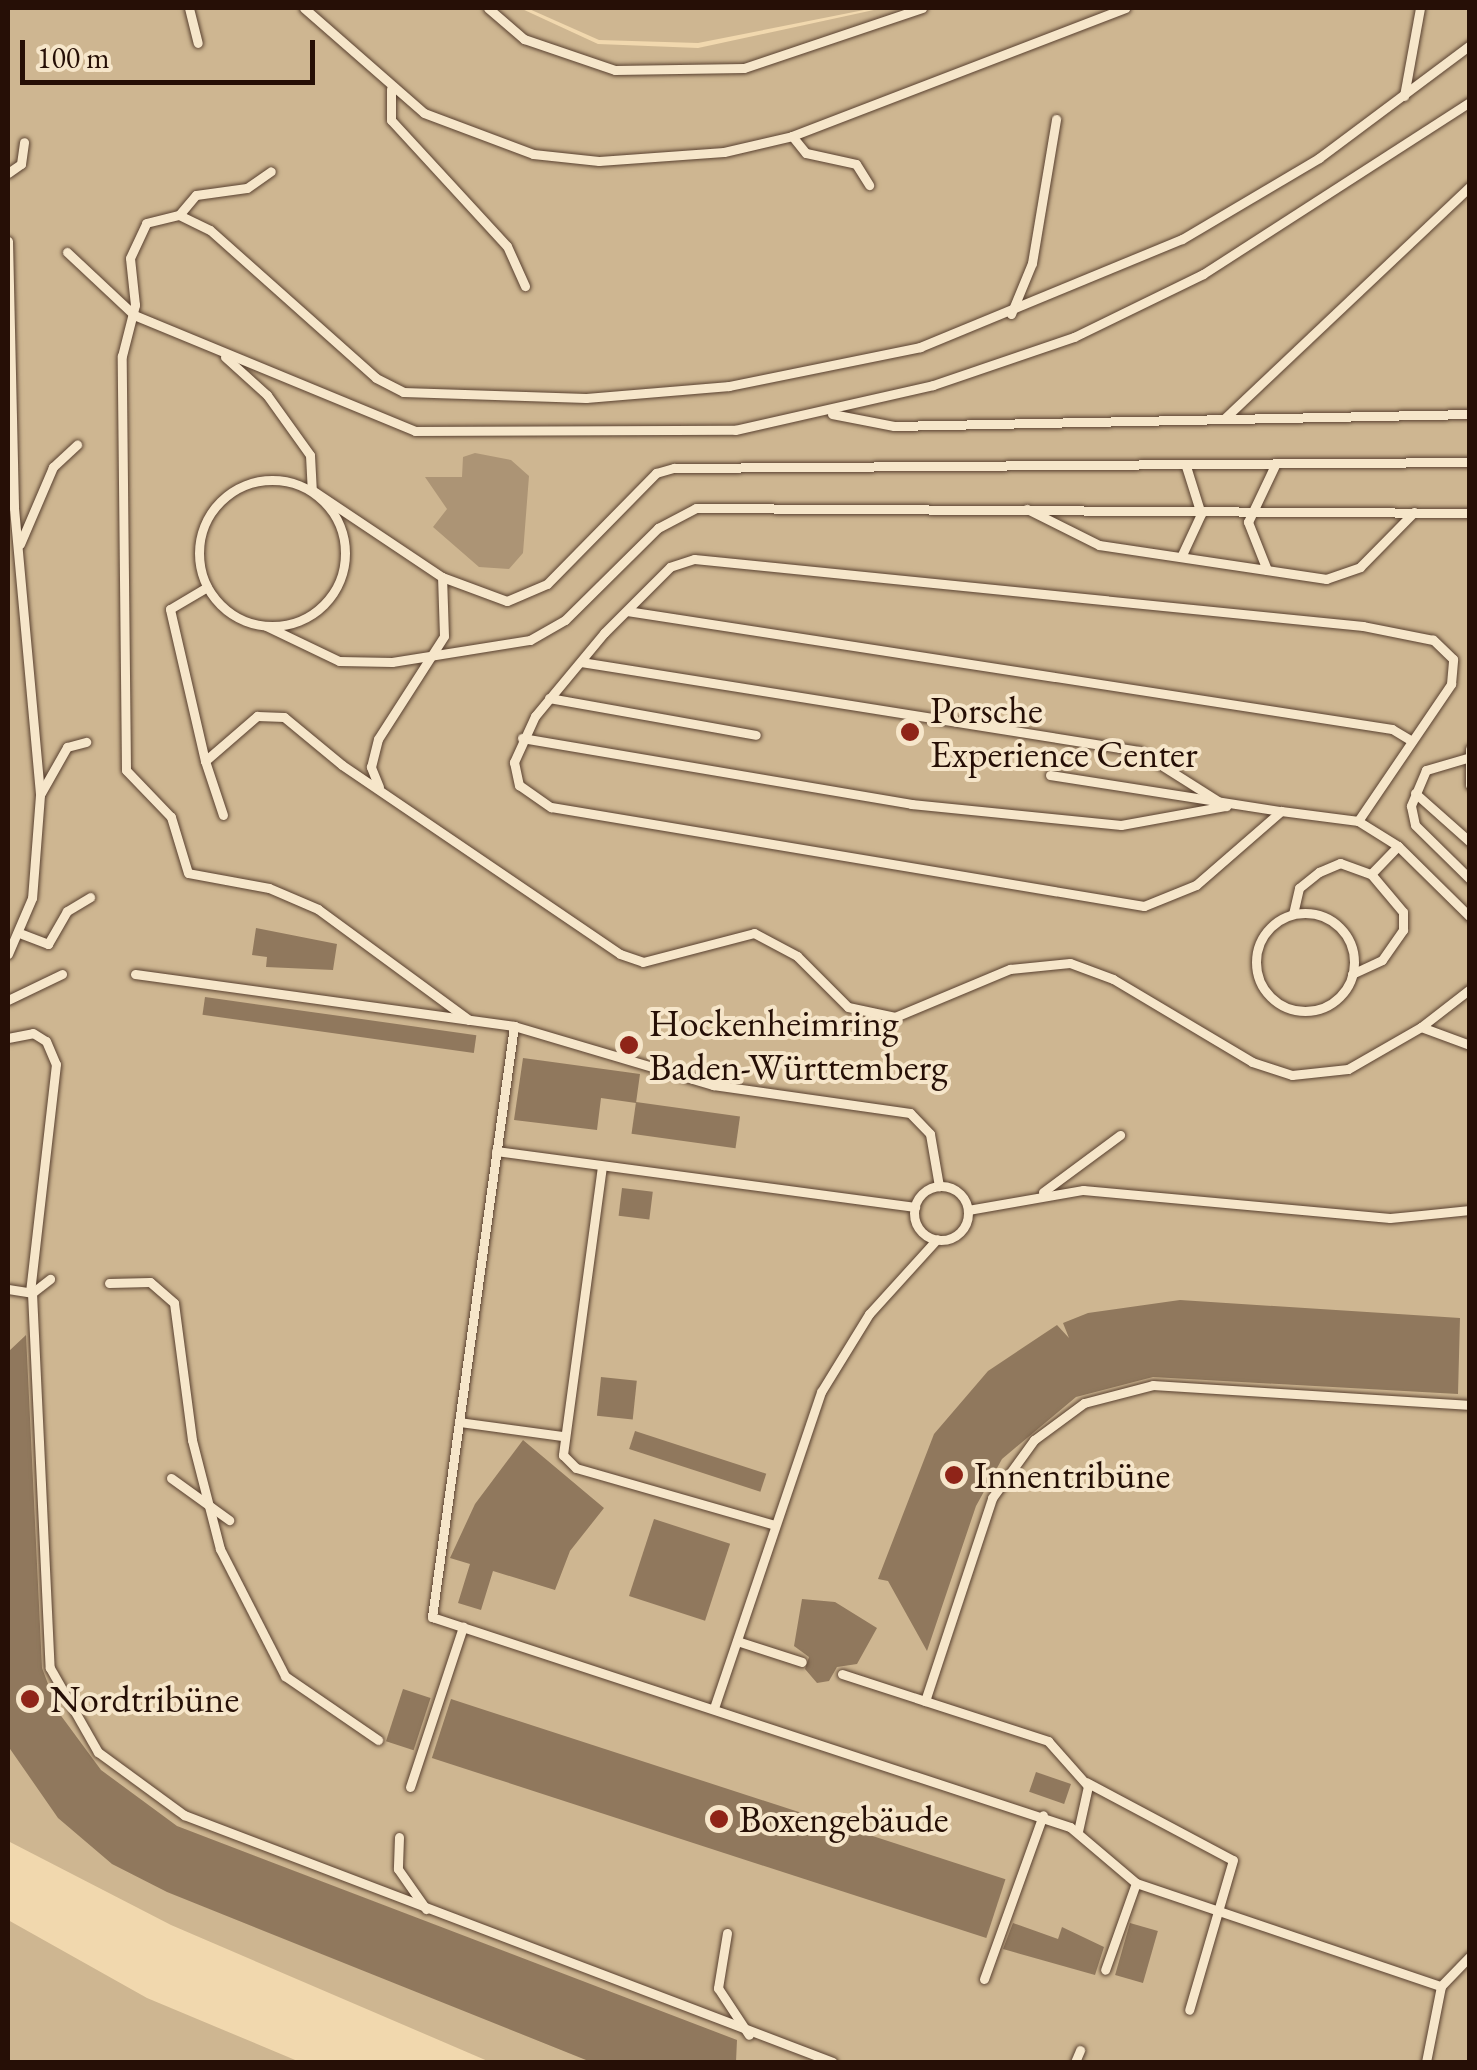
<!DOCTYPE html>
<html>
<head>
<meta charset="utf-8">
<style>
  body { margin:0 }
  #map { position:relative; width:1477px; height:2070px; overflow:hidden; background:#f1d8ae; font-family:"EB Garamond",serif }
  div>[style] { position:absolute }
  [style*='--x'] { left:calc(var(--x)*1px); top:calc(var(--y)*1px); width:calc(var(--w)*1px); rotate:calc(var(--a)*1deg) }
  .green>* { inset:0; background:#ceb691 }
  .water>* { inset:0; background:#ac9475 }
  .building>* { inset:0; background:#90785d; transform-origin:0 0 }
  .roads { filter:drop-shadow(0 0 2px #594130) drop-shadow(0 0 2px #594130) }
  .service>* { height:9px; margin:-4.5px; padding:0 4.5px; transform-origin:4.5px; border-radius:4.5px; background:#f6e6ca }
  .service>.ring { margin:-4.5px; padding:0; box-sizing:content-box; background:none; border:9px solid #f6e6ca; border-radius:50% }
  .dots>* { width:28px; height:28px; translate:-50% -50%; box-sizing:border-box; border:5px solid #f6e6ca; border-radius:50% }
  span { translate:-50% -50%; white-space:nowrap; text-align:center; line-height:1.15; -webkit-text-stroke:8px #f6e6ca; paint-order:stroke }
  .poi-label { font-size:38px; color:#260f06 }
  .left { translate:0 -50%; text-align:left }
  .frame { position:absolute; inset:0; border:10px solid #260f06; pointer-events:none }
  .scale { position:absolute; left:20px; top:40px; width:295px; height:45px; box-sizing:border-box; border:5px solid #260f06; border-top:0; padding-left:12px; font-size:30px; line-height:35px; white-space:nowrap; color:#260f06; -webkit-text-stroke:8px #f6e6ca; paint-order:stroke }
</style>
</head>
<body>
<div id="map">
  <div class="green">
    <div style="clip-path:polygon(8px 8px,520px 8px,598px 44px,698px 48px,883px 8px,1469px 8px,1469px 2062px,490px 2062px,171px 1925px,8px 1841px)"></div>
    <div style="clip-path:polygon(527px 8px,874px 8px,698px 43px,599px 40px)"></div>
    <div style="clip-path:polygon(8px 1920px,147px 1998px,300px 2062px,8px 2062px)"></div>
  </div>
  <div class="water">
    <div style="clip-path:polygon(475px 453px,511px 460px,529px 476px,523px 553px,509px 569px,479px 567px,433px 527px,447px 509px,425px 477px,462px 477px,463px 457px)"></div>
  </div>
  <div class="building">
    <div style="clip-path:polygon(256px 928px,337px 944px,333px 970px,266px 967px,267px 957px,252px 955px)"></div>
    <div style="left:205px;top:997px;width:274px;height:18px;rotate:8deg"></div>
    <div style="clip-path:polygon(523px 1058px,640px 1074px,636px 1103px,601px 1098px,597px 1130px,514px 1120px)"></div>
    <div style="left:636px;top:1102px;width:105px;height:32px;rotate:8deg"></div>
    <div style="left:622px;top:1188px;width:31px;height:28px;rotate:7deg"></div>
    <div style="clip-path:polygon(1180px 1300px,1460px 1318px,1458px 1394px,1153px 1377px,1076px 1397px,1002px 1459px,976px 1506px,927px 1651px,888px 1581px,878px 1579px,934px 1434px,988px 1371px,1057px 1325px,1069px 1338px,1063px 1323px,1088px 1313px)"></div>
    <div style="clip-path:polygon(26px 1335px,42px 1668px,59px 1713px,101px 1770px,177px 1826px,737px 2040px,736px 2062px,591px 2062px,167px 1892px,112px 1864px,58px 1818px,8px 1746px,8px 1352px)"></div>
    <div style="left:601px;top:1377px;width:36px;height:39px;rotate:6deg"></div>
    <div style="left:635px;top:1431px;width:138px;height:19px;rotate:18deg"></div>
    <div style="clip-path:polygon(523px 1440px,604px 1508px,570px 1551px,555px 1590px,493px 1571px,481px 1610px,458px 1603px,470px 1564px,450px 1558px,475px 1504px)"></div>
    <div style="left:654px;top:1519px;width:80px;height:81px;rotate:18deg"></div>
    <div style="clip-path:polygon(802px 1599px,835px 1602px,877px 1628px,857px 1664px,837px 1667px,829px 1681px,817px 1683px,805px 1669px,809px 1657px,794px 1646px)"></div>
    <div style="left:403px;top:1689px;width:29px;height:55px;rotate:18deg"></div>
    <div style="left:451px;top:1699px;width:583px;height:62px;rotate:18deg"></div>
    <div style="left:1036px;top:1772px;width:37px;height:21px;rotate:19deg"></div>
    <div style="clip-path:polygon(1013px 1923px,1058px 1939px,1062px 1927px,1104px 1947px,1095px 1975px,1003px 1949px)"></div>
    <div style="left:1130px;top:1923px;width:29px;height:54px;rotate:16deg"></div>
  </div>
  <div class="roads">
    <div class="service">
      <div style="--x:189;--y:8;--w:36;--a:76"></div>
      <div style="--x:304;--y:8;--w:159;--a:41.2"></div>
      <div style="--x:424;--y:113;--w:116;--a:20.6"></div>
      <div style="--x:533;--y:154;--w:66;--a:6.1"></div>
      <div style="--x:599;--y:161;--w:125;--a:-4.1"></div>
      <div style="--x:724;--y:152;--w:70;--a:-13.2"></div>
      <div style="--x:792;--y:136;--w:357;--a:-21"></div>
      <div style="--x:488;--y:8;--w:48;--a:40.7"></div>
      <div style="--x:524;--y:39;--w:96;--a:18.8"></div>
      <div style="--x:615;--y:70;--w:129;--a:-0.9"></div>
      <div style="--x:744;--y:68;--w:188;--a:-18.6"></div>
      <div style="--x:391;--y:89;--w:31;--a:90"></div>
      <div style="--x:391;--y:120;--w:171;--a:47.4"></div>
      <div style="--x:507;--y:246;--w:44;--a:65.8"></div>
      <div style="--x:1404;--y:96;--w:89;--a:-79.7"></div>
      <div style="--x:792;--y:136;--w:22;--a:51"></div>
      <div style="--x:806;--y:153;--w:51;--a:12.4"></div>
      <div style="--x:856;--y:164;--w:25;--a:58"></div>
      <div style="--x:8;--y:173;--w:16;--a:-35"></div>
      <div style="--x:21;--y:164;--w:22;--a:-82"></div>
      <div style="--x:179;--y:215;--w:26;--a:-50"></div>
      <div style="--x:196;--y:195;--w:51;--a:-7.8"></div>
      <div style="--x:247;--y:188;--w:29;--a:-35"></div>
      <div style="--x:8;--y:241;--w:267;--a:88.7"></div>
      <div style="--x:14;--y:508;--w:288;--a:84.8"></div>
      <div style="--x:40;--y:795;--w:103;--a:94.4"></div>
      <div style="--x:32;--y:898;--w:61;--a:113.2"></div>
      <div style="--x:67;--y:252;--w:92;--a:43.2"></div>
      <div style="--x:134;--y:315;--w:304;--a:22.4"></div>
      <div style="--x:415;--y:431;--w:320;--a:-0.2"></div>
      <div style="--x:735;--y:430;--w:203;--a:-12.8"></div>
      <div style="--x:933;--y:385;--w:149;--a:-18.8"></div>
      <div style="--x:1074;--y:337;--w:144;--a:-26"></div>
      <div style="--x:1203;--y:274;--w:318;--a:-32.8"></div>
      <div style="--x:1011;--y:314;--w:55;--a:-67.6"></div>
      <div style="--x:1032;--y:263;--w:146;--a:-80.5"></div>
      <div style="--x:225;--y:357;--w:57;--a:42.1"></div>
      <div style="--x:267;--y:395;--w:74;--a:54.4"></div>
      <div style="--x:310;--y:455;--w:35;--a:87"></div>
      <div style="--x:312;--y:490;--w:156;--a:33.8"></div>
      <div style="--x:442;--y:577;--w:69;--a:20.3"></div>
      <div style="--x:507;--y:601;--w:43;--a:-23"></div>
      <div style="--x:547;--y:584;--w:156;--a:-45.5"></div>
      <div style="--x:656;--y:473;--w:19;--a:-16"></div>
      <div style="--x:674;--y:468;--w:796;--a:-0.43"></div>
      <div style="--x:832;--y:414;--w:63;--a:11"></div>
      <div style="--x:894;--y:426;--w:576;--a:-1.19"></div>
      <div style="--x:1225;--y:418;--w:337;--a:-43.4"></div>
      <div class="ring" style="left:199px;top:480px;width:137px;height:137px"></div>
      <div style="--x:1027;--y:509;--w:80;--a:26.6"></div>
      <div style="--x:1099;--y:545;--w:230;--a:8.5"></div>
      <div style="--x:1326;--y:579;--w:36;--a:-19"></div>
      <div style="--x:1360;--y:567;--w:77;--a:-45.5"></div>
      <div style="--x:20;--y:544;--w:84;--a:-66.8"></div>
      <div style="--x:53;--y:467;--w:33;--a:-43"></div>
      <div style="--x:1181;--y:557;--w:47;--a:-65.1"></div>
      <div style="--x:1201;--y:514;--w:50;--a:-107.4"></div>
      <div style="--x:1267;--y:570;--w:52;--a:-111.6"></div>
      <div style="--x:1248;--y:522;--w:65;--a:-64.6"></div>
      <div style="--x:627;--y:611;--w:774;--a:8.77"></div>
      <div style="--x:1392;--y:729;--w:23;--a:31"></div>
      <div style="--x:266;--y:626;--w:81;--a:25.6"></div>
      <div style="--x:339;--y:661;--w:53;--a:1.1"></div>
      <div style="--x:392;--y:662;--w:140;--a:-9.1"></div>
      <div style="--x:530;--y:640;--w:40;--a:-29.7"></div>
      <div style="--x:565;--y:620;--w:131;--a:-44.7"></div>
      <div style="--x:658;--y:528;--w:43;--a:-27.8"></div>
      <div style="--x:696;--y:508;--w:774;--a:0.37"></div>
      <div style="--x:581;--y:662;--w:565;--a:9.06"></div>
      <div style="--x:1139;--y:751;--w:103;--a:32.3"></div>
      <div style="--x:549;--y:698;--w:210;--a:10.1"></div>
      <div style="--x:522;--y:738;--w:395;--a:9.6"></div>
      <div style="--x:911;--y:804;--w:211;--a:5.7"></div>
      <div style="--x:1121;--y:825;--w:107;--a:-10.3"></div>
      <div style="--x:1470;--y:749;--w:36;--a:90"></div>
      <div style="--x:1467;--y:758;--w:43;--a:163.7"></div>
      <div style="--x:1426;--y:770;--w:39;--a:113"></div>
      <div style="--x:1411;--y:806;--w:19;--a:78"></div>
      <div style="--x:1415;--y:825;--w:77;--a:44.5"></div>
      <div style="--x:205;--y:761;--w:156;--a:-103"></div>
      <div style="--x:170;--y:609;--w:43;--a:-30.7"></div>
      <div style="--x:1050;--y:775;--w:232;--a:8.9"></div>
      <div style="--x:379;--y:787;--w:22;--a:-112"></div>
      <div style="--x:371;--y:767;--w:29;--a:-76"></div>
      <div style="--x:378;--y:739;--w:122;--a:-57.3"></div>
      <div style="--x:444;--y:636;--w:59;--a:-91.9"></div>
      <div style="--x:41;--y:793;--w:53;--a:-60.5"></div>
      <div style="--x:67;--y:747;--w:20;--a:-15"></div>
      <div style="--x:1415;--y:793;--w:74;--a:41.7"></div>
      <div style="--x:223;--y:815;--w:57;--a:-108.4"></div>
      <div style="--x:205;--y:761;--w:69;--a:-40.9"></div>
      <div style="--x:257;--y:716;--w:27;--a:2"></div>
      <div style="--x:284;--y:717;--w:75;--a:39.6"></div>
      <div style="--x:342;--y:765;--w:336;--a:34.2"></div>
      <div style="--x:620;--y:954;--w:24;--a:19"></div>
      <div style="--x:643;--y:962;--w:115;--a:-14.6"></div>
      <div style="--x:754;--y:933;--w:49;--a:28.1"></div>
      <div style="--x:797;--y:956;--w:72;--a:45"></div>
      <div style="--x:848;--y:1007;--w:48;--a:12"></div>
      <div style="--x:895;--y:1017;--w:125;--a:-22.7"></div>
      <div style="--x:1010;--y:969;--w:60;--a:-5.7"></div>
      <div style="--x:1070;--y:963;--w:46;--a:20.4"></div>
      <div style="--x:1113;--y:979;--w:162;--a:30.8"></div>
      <div style="--x:1252;--y:1062;--w:42;--a:18"></div>
      <div style="--x:1292;--y:1075;--w:56;--a:-6.1"></div>
      <div style="--x:1348;--y:1069;--w:84;--a:-29.9"></div>
      <div style="--x:1421;--y:1027;--w:52;--a:20.2"></div>
      <div style="--x:1358;--y:821;--w:166;--a:-55.8"></div>
      <div style="--x:1451;--y:684;--w:25;--a:-85"></div>
      <div style="--x:1453;--y:659;--w:28;--a:-136"></div>
      <div style="--x:1433;--y:640;--w:71;--a:-168.7"></div>
      <div style="--x:1363;--y:626;--w:672;--a:-174.28"></div>
      <div style="--x:694;--y:559;--w:25;--a:162"></div>
      <div style="--x:670;--y:567;--w:93;--a:135"></div>
      <div style="--x:604;--y:633;--w:108;--a:129.7"></div>
      <div style="--x:535;--y:716;--w:51;--a:114.5"></div>
      <div style="--x:514;--y:762;--w:24;--a:78"></div>
      <div style="--x:519;--y:785;--w:39;--a:35"></div>
      <div style="--x:551;--y:807;--w:601;--a:9.48"></div>
      <div style="--x:1144;--y:906;--w:56;--a:-22"></div>
      <div style="--x:1196;--y:885;--w:113;--a:-41"></div>
      <div style="--x:1281;--y:811;--w:78;--a:7.4"></div>
      <div style="--x:1358;--y:821;--w:47;--a:32"></div>
      <div style="--x:1398;--y:846;--w:101;--a:44.6"></div>
      <div class="ring" style="left:1256px;top:913px;width:89px;height:89px"></div>
      <div style="--x:1293;--y:914;--w:27;--a:-77"></div>
      <div style="--x:1299;--y:888;--w:26;--a:-39"></div>
      <div style="--x:1319;--y:872;--w:23;--a:-23"></div>
      <div style="--x:1340;--y:863;--w:33;--a:20"></div>
      <div style="--x:1371;--y:874;--w:39;--a:-46"></div>
      <div style="--x:22;--y:934;--w:28;--a:21"></div>
      <div style="--x:48;--y:944;--w:38;--a:-60"></div>
      <div style="--x:67;--y:911;--w:27;--a:-31"></div>
      <div style="--x:135;--y:974;--w:383;--a:7.8"></div>
      <div style="--x:514;--y:1026;--w:597;--a:97.9"></div>
      <div style="--x:432;--y:1617;--w:672;--a:18.22"></div>
      <div style="--x:1070;--y:1827;--w:87;--a:40.3"></div>
      <div style="--x:1136;--y:1883;--w:92;--a:109.6"></div>
      <div style="--x:1352;--y:974;--w:33;--a:-25"></div>
      <div style="--x:1382;--y:960;--w:37;--a:-55"></div>
      <div style="--x:1403;--y:930;--w:18;--a:-90"></div>
      <div style="--x:1403;--y:912;--w:50;--a:-130.1"></div>
      <div style="--x:8;--y:1000;--w:60;--a:-25.7"></div>
      <div style="--x:469;--y:1020;--w:187;--a:-143.7"></div>
      <div style="--x:318;--y:909;--w:53;--a:-156.8"></div>
      <div style="--x:269;--y:888;--w:82;--a:-169.5"></div>
      <div style="--x:188;--y:873;--w:59;--a:-106.9"></div>
      <div style="--x:171;--y:817;--w:65;--a:-133.8"></div>
      <div style="--x:126;--y:770;--w:414;--a:-90.6"></div>
      <div style="--x:122;--y:356;--w:53;--a:-75.7"></div>
      <div style="--x:135;--y:305;--w:47;--a:-96.1"></div>
      <div style="--x:130;--y:258;--w:38;--a:-65"></div>
      <div style="--x:146;--y:223;--w:34;--a:-14"></div>
      <div style="--x:179;--y:215;--w:34;--a:26"></div>
      <div style="--x:210;--y:230;--w:222;--a:41.7"></div>
      <div style="--x:376;--y:378;--w:30;--a:27"></div>
      <div style="--x:403;--y:392;--w:183;--a:1.9"></div>
      <div style="--x:586;--y:398;--w:144;--a:-4.8"></div>
      <div style="--x:729;--y:386;--w:195;--a:-11.5"></div>
      <div style="--x:920;--y:347;--w:283;--a:-22.4"></div>
      <div style="--x:1182;--y:239;--w:159;--a:-30.6"></div>
      <div style="--x:1319;--y:158;--w:189;--a:-36.8"></div>
      <div style="--x:514;--y:1026;--w:208;--a:16.5"></div>
      <div style="--x:713;--y:1085;--w:199;--a:8.1"></div>
      <div style="--x:910;--y:1113;--w:29;--a:46"></div>
      <div style="--x:930;--y:1134;--w:53;--a:80.2"></div>
      <div style="--x:1421;--y:1027;--w:62;--a:-37.8"></div>
      <div style="--x:8;--y:1038;--w:25;--a:-11"></div>
      <div style="--x:33;--y:1033;--w:15;--a:32"></div>
      <div style="--x:46;--y:1041;--w:25;--a:67"></div>
      <div style="--x:56;--y:1064;--w:228;--a:96.5"></div>
      <div style="--x:496;--y:1151;--w:423;--a:7.6"></div>
      <div style="--x:602;--y:1166;--w:292;--a:97.7"></div>
      <div style="--x:563;--y:1455;--w:18;--a:45"></div>
      <div style="--x:576;--y:1468;--w:207;--a:16"></div>
      <div class="ring" style="left:914px;top:1186px;width:45px;height:45px"></div>
      <div style="--x:1043;--y:1192;--w:96;--a:-36.5"></div>
      <div style="--x:968;--y:1210;--w:117;--a:-9.9"></div>
      <div style="--x:1083;--y:1190;--w:308;--a:5.2"></div>
      <div style="--x:1390;--y:1218;--w:80;--a:-5.7"></div>
      <div style="--x:109;--y:1283;--w:41;--a:-1.4"></div>
      <div style="--x:150;--y:1282;--w:32;--a:41"></div>
      <div style="--x:174;--y:1303;--w:138;--a:82.5"></div>
      <div style="--x:192;--y:1440;--w:113;--a:75.6"></div>
      <div style="--x:220;--y:1549;--w:143;--a:62.9"></div>
      <div style="--x:285;--y:1676;--w:113;--a:34.5"></div>
      <div style="--x:8;--y:1289;--w:24;--a:9"></div>
      <div style="--x:32;--y:1293;--w:375;--a:87.3"></div>
      <div style="--x:50;--y:1668;--w:97;--a:60.3"></div>
      <div style="--x:98;--y:1752;--w:107;--a:36.2"></div>
      <div style="--x:184;--y:1815;--w:694;--a:20.84"></div>
      <div style="--x:32;--y:1293;--w:23;--a:-38"></div>
      <div style="--x:459;--y:1422;--w:105;--a:7.7"></div>
      <div style="--x:171;--y:1478;--w:72;--a:35.9"></div>
      <div style="--x:737;--y:1641;--w:68;--a:17.9"></div>
      <div style="--x:842;--y:1674;--w:217;--a:18"></div>
      <div style="--x:1048;--y:1741;--w:60;--a:48.4"></div>
      <div style="--x:1088;--y:1786;--w:46;--a:102.5"></div>
      <div style="--x:925;--y:1701;--w:214;--a:-71.7"></div>
      <div style="--x:992;--y:1498;--w:72;--a:-54.1"></div>
      <div style="--x:1034;--y:1440;--w:62;--a:-36.5"></div>
      <div style="--x:1084;--y:1403;--w:71;--a:-14.6"></div>
      <div style="--x:1153;--y:1385;--w:318;--a:3.6"></div>
      <div style="--x:714;--y:1708;--w:334;--a:-71.3"></div>
      <div style="--x:821;--y:1392;--w:92;--a:-58.4"></div>
      <div style="--x:869;--y:1314;--w:101;--a:-47.8"></div>
      <div style="--x:1086;--y:1782;--w:166;--a:28"></div>
      <div style="--x:1233;--y:1860;--w:156;--a:106.3"></div>
      <div style="--x:410;--y:1787;--w:169;--a:-71.7"></div>
      <div style="--x:399;--y:1837;--w:32;--a:92"></div>
      <div style="--x:398;--y:1869;--w:49;--a:55"></div>
      <div style="--x:1136;--y:1883;--w:322;--a:18.7"></div>
      <div style="--x:727;--y:1933;--w:56;--a:99.3"></div>
      <div style="--x:718;--y:1988;--w:56;--a:56.6"></div>
      <div style="--x:984;--y:1979;--w:174;--a:-70.2"></div>
      <div style="--x:1075;--y:2062;--w:13;--a:-67"></div>
      <div style="--x:1426;--y:2062;--w:77;--a:-78.8"></div>
      <div style="--x:1441;--y:1986;--w:42;--a:-46"></div>
    </div>
  </div>
  <div class="dots">
    <div style="left:910px;top:732px;background:#8f2418"></div>
    <div style="left:629px;top:1045px;background:#8f2418"></div>
    <div style="left:954px;top:1475px;background:#8f2418"></div>
    <div style="left:30px;top:1699px;background:#8f2418"></div>
    <div style="left:719px;top:1819px;background:#8f2418"></div>
  </div>
  <div class="poi-label">
    <span class="left" style="left:930px;top:732px">Porsche<br>Experience Center</span>
    <span class="left" style="left:649px;top:1045px">Hockenheimring<br>Baden-Württemberg</span>
    <span class="left" style="left:974px;top:1475px">Innentribüne</span>
    <span class="left" style="left:50px;top:1699px">Nordtribüne</span>
    <span class="left" style="left:739px;top:1819px">Boxengebäude</span>
  </div>
  <div class="frame"></div>
  <div class="scale">100 m</div>
</div>
</body>
</html>
